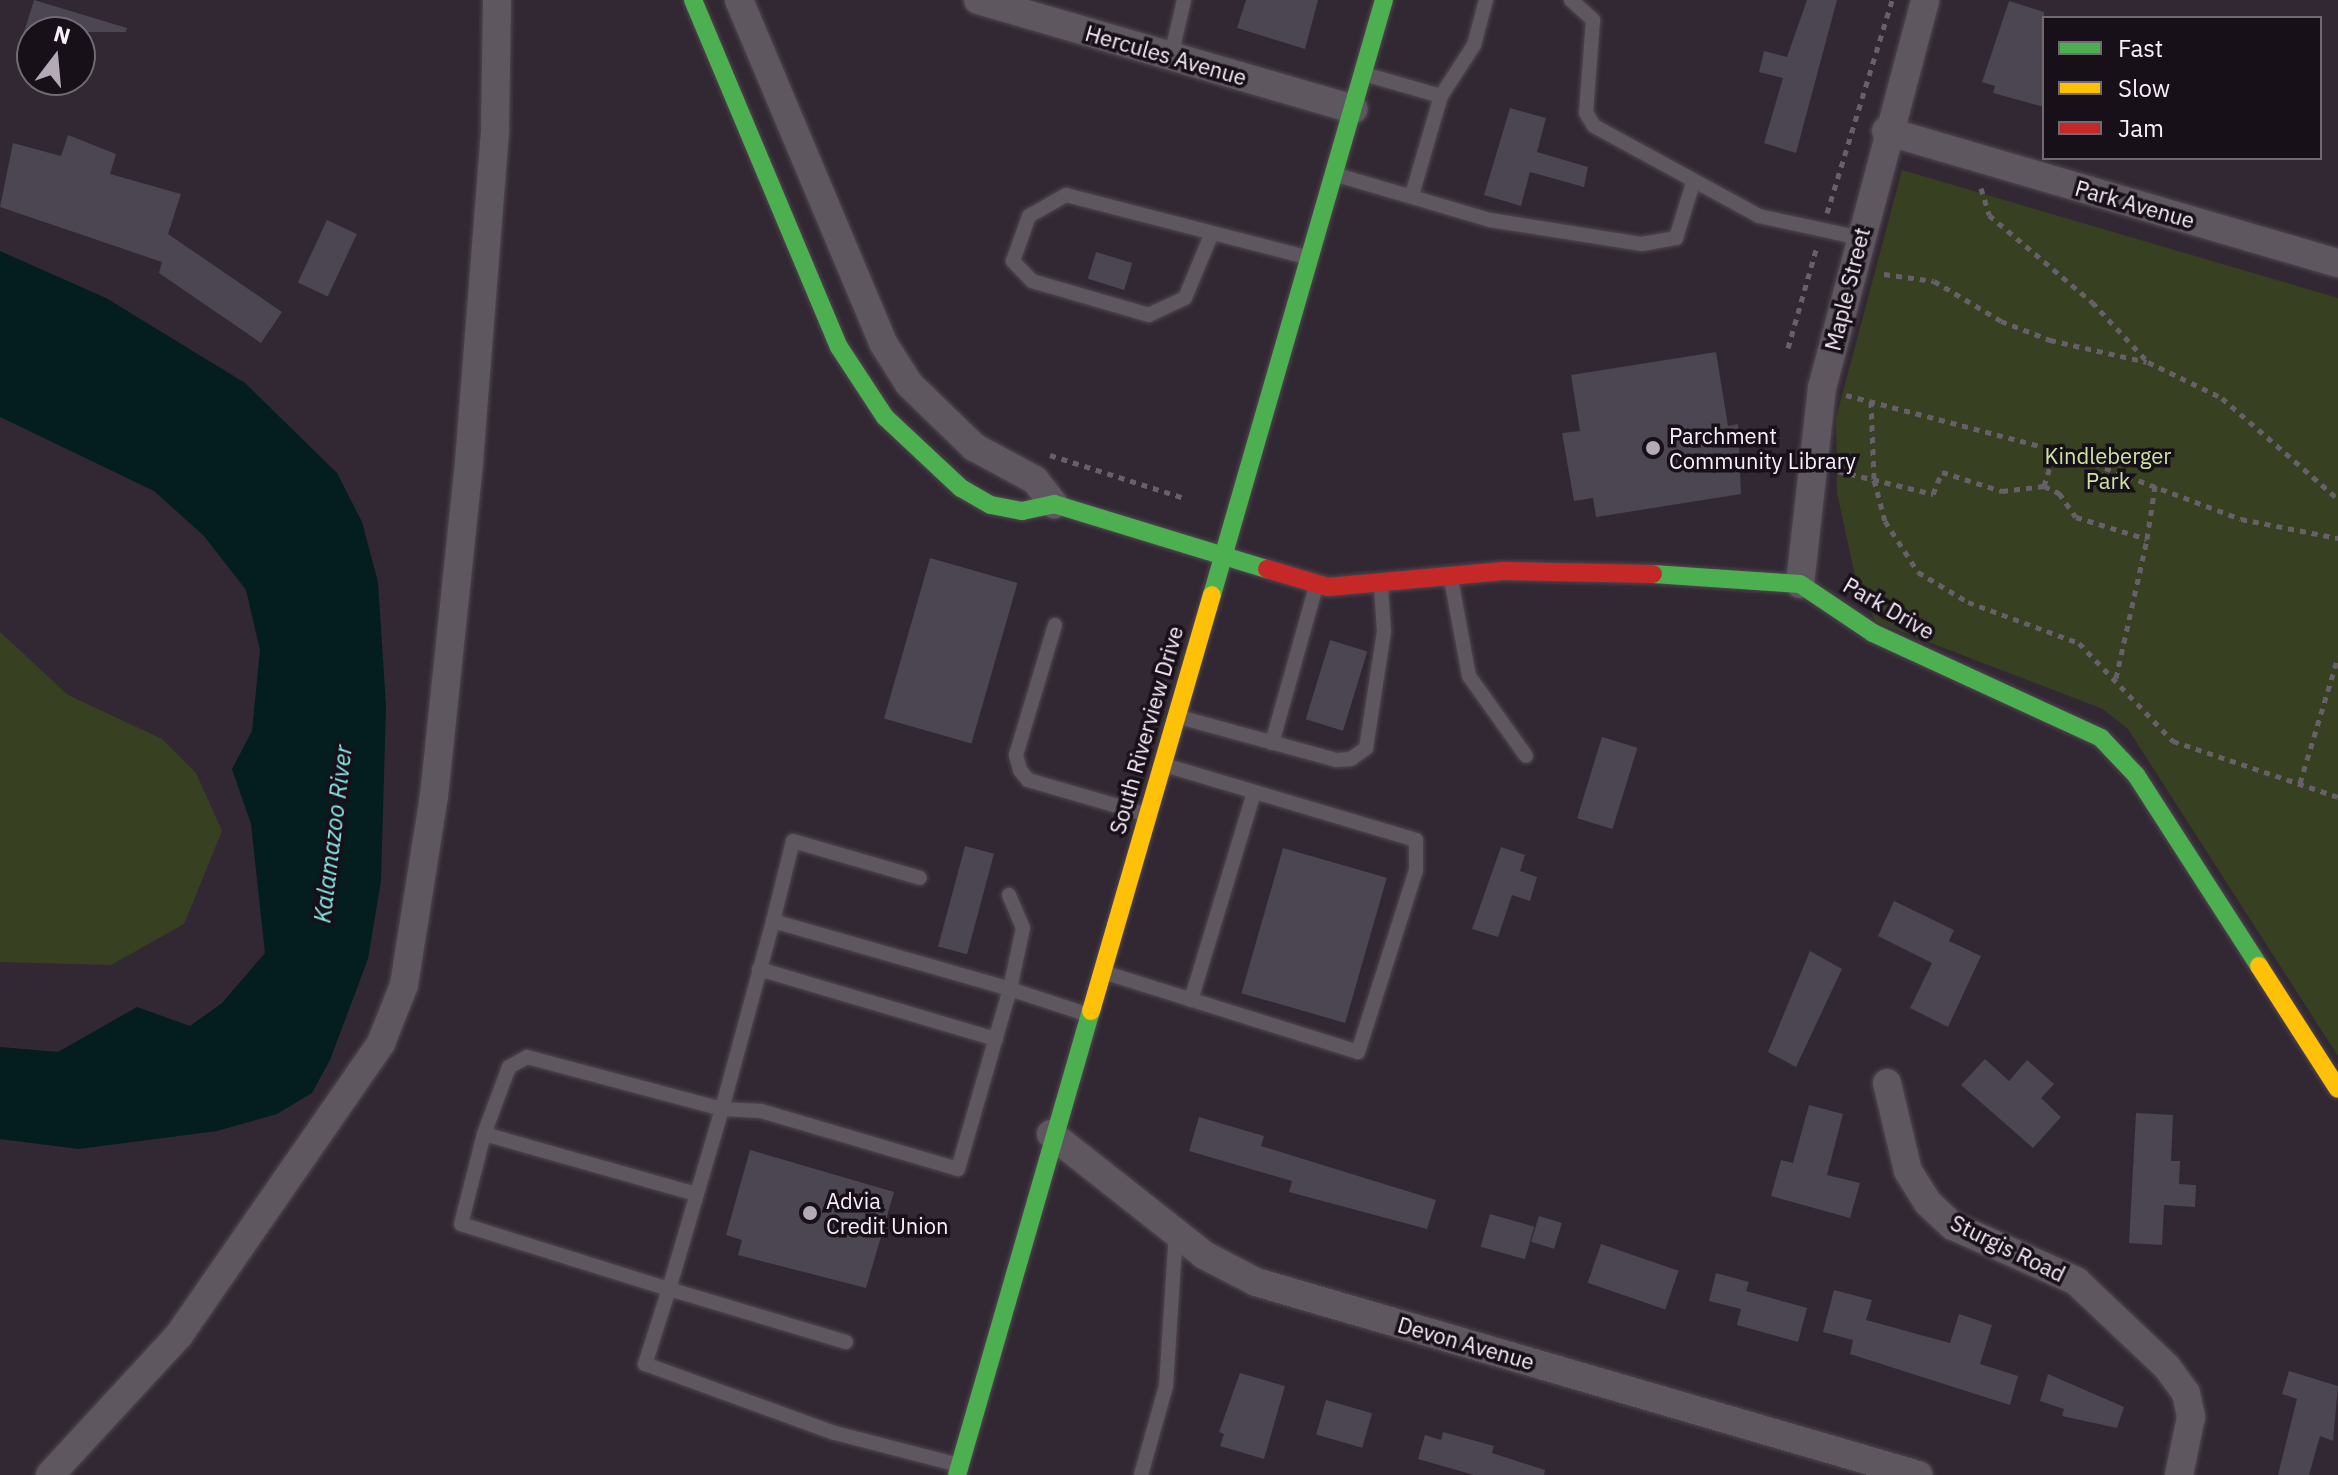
<!DOCTYPE html>
<html>
<head>
<meta charset="utf-8">
<style>
  body { margin:0 }
  #map { position:relative; width:2338px; height:1475px; overflow:hidden; background:#322833; font-family:"IBM Plex Sans",sans-serif }
  div>[style] { position:absolute }
  [style*='--x'] { left:calc(var(--x)*1px); top:calc(var(--y)*1px); width:calc(var(--w)*1px); rotate:calc(var(--a)*1deg) }
  .green>* { inset:0; background:#384022 }
  .water>* { inset:0; background:#041d1e }
  .building>* { inset:0; background:#4b4651; transform-origin:0 0 }
  .path>* { height:5px; margin-top:-2.5px; transform-origin:0; background:repeating-linear-gradient(90deg,#686069 0 6px,transparent 0 12px) }
  .roads { filter:drop-shadow(0 0 2px #4f4650) drop-shadow(0 0 2px #4f4650) }
  .lane>* { height:14px; margin:-7px; padding:0 7px; transform-origin:7px; border-radius:7px; background:#5e575f }
  .street>* { height:28px; margin:-14px; padding:0 14px; transform-origin:14px; border-radius:14px; background:#5e575f }
  .fast>* { height:18px; margin:-9px; padding:0 9px; transform-origin:9px; border-radius:9px; background:#4caf50 }
  .slow>* { height:18px; margin:-9px; padding:0 9px; transform-origin:9px; border-radius:9px; background:#ffc107 }
  .jam>* { height:18px; margin:-9px; padding:0 9px; transform-origin:9px; border-radius:9px; background:#c62828 }
  .dots>* { width:22px; height:22px; translate:-50% -50%; box-sizing:border-box; border:4px solid #181019; border-radius:50% }
  span { translate:-50% -50%; white-space:nowrap; text-align:center; line-height:1.15; -webkit-text-stroke:7px #181019; paint-order:stroke }
  .street-label { font-size:22px; color:#faeefc }
  .poi-label { font-size:22px; color:#faeefc }
  .left { translate:0 -50%; text-align:left }
  .park-label { font-size:22px; color:#cee4a2 }
  .water-label { font-size:24px; color:#89e8e9; font-style:italic }
  .legend { position:absolute; left:2042px; top:16px; width:280px; height:144px; box-sizing:border-box; background:#181019; border:2px solid #726974; margin:0; padding:10px 14px; list-style:none; font-size:24px; color:#faeefc }
  .legend li { display:flex; align-items:center; gap:16px; height:40px }
  .legend b { width:40px; border:2px solid #726974 }
  .north { position:absolute; left:16px; top:16px; width:80px; height:80px; box-sizing:border-box; background:#181019; border:2px solid #726974; border-radius:50%; rotate:16deg; font-size:22px; font-weight:700; line-height:32px; text-align:center; color:#faeefc }
  .north::after { content:''; display:block; margin:auto; width:28px; height:36px; background:#b4a9b6; clip-path:polygon(50% 0,100% 100%,50% 72%,0 100%) }
</style>
</head>
<body>
<div id="map">
  <div class="green">
    <div style="clip-path:polygon(1902px 170px,2338px 298px,2338px 1056px,2128px 729px,2103px 709px,1876px 622px,1858px 589px,1837px 493px,1836px 418px)"></div>
    <div style="clip-path:polygon(0 632px,68px 695px,162px 739px,196px 773px,222px 831px,184px 924px,111px 965px,0 962px)"></div>
  </div>
  <div class="water">
    <div style="clip-path:polygon(0 251px,106px 298px,245px 383px,337px 473px,362px 522px,378px 582px,386px 706px,381px 881px,368px 959px,330px 1060px,312px 1093px,277px 1114px,217px 1131px,79px 1149px,0 1139px,0 1047px,58px 1052px,137px 1007px,190px 1026px,222px 1003px,265px 953px,251px 824px,232px 769px,252px 731px,260px 650px,246px 590px,204px 536px,154px 491px,0 417px)"></div>
  </div>
  <div class="building">
    <div style="clip-path:polygon(34px 0,127px 28px,126px 32px,24px 32px)"></div>
    <div style="clip-path:polygon(1246px 0,1318px 0,1305px 49px,1237px 28px)"></div>
    <div style="clip-path:polygon(1807px 0,1837px 0,1796px 153px,1764px 143px,1783px 78px,1759px 72px,1764px 51px,1787px 57px)"></div>
    <div style="clip-path:polygon(2009px 1px,2044px 12px,2044px 107px,1993px 93px,1995px 86px,1982px 82px)"></div>
    <div style="clip-path:polygon(1510px 108px,1546px 118px,1537px 152px,1588px 167px,1584px 187px,1530px 172px,1521px 206px,1484px 195px)"></div>
    <div style="clip-path:polygon(68px 135px,116px 154px,110px 174px,181px 194px,168px 234px,282px 312px,261px 343px,159px 273px,162px 262px,0 207px,13px 143px,61px 156px)"></div>
    <div style="left:327px;top:220px;width:33px;height:69px;rotate:25deg"></div>
    <div style="left:1096px;top:252px;width:38px;height:28px;rotate:17deg"></div>
    <div style="clip-path:polygon(1716px 352px,1728px 426px,1738px 424px,1741px 494px,1596px 517px,1593px 498px,1574px 501px,1562px 433px,1580px 431px,1571px 375px)"></div>
    <div style="left:930px;top:558px;width:91px;height:167px;rotate:16deg"></div>
    <div style="left:1330px;top:640px;width:39px;height:83px;rotate:17deg"></div>
    <div style="left:1602px;top:737px;width:37px;height:85px;rotate:17deg"></div>
    <div style="left:965px;top:846px;width:30px;height:104px;rotate:15deg"></div>
    <div style="clip-path:polygon(1501px 847px,1525px 855px,1520px 871px,1537px 877px,1530px 901px,1512px 895px,1498px 937px,1472px 929px)"></div>
    <div style="left:1283px;top:848px;width:108px;height:151px;rotate:16deg"></div>
    <div style="clip-path:polygon(1894px 901px,1954px 930px,1949px 941px,1981px 956px,1948px 1027px,1910px 1008px,1932px 963px,1878px 936px)"></div>
    <div style="clip-path:polygon(1810px 951px,1842px 969px,1796px 1067px,1768px 1052px)"></div>
    <div style="clip-path:polygon(1985px 1059px,2009px 1081px,2027px 1060px,2054px 1084px,2041px 1098px,2061px 1117px,2033px 1148px,1961px 1085px)"></div>
    <div style="clip-path:polygon(1809px 1105px,1843px 1114px,1827px 1175px,1860px 1183px,1850px 1218px,1771px 1196px,1781px 1160px,1793px 1163px)"></div>
    <div style="clip-path:polygon(2136px 1113px,2173px 1115px,2171px 1161px,2180px 1161px,2179px 1184px,2196px 1185px,2195px 1207px,2164px 1205px,2162px 1245px,2129px 1243px)"></div>
    <div style="clip-path:polygon(1199px 1117px,1264px 1136px,1261px 1146px,1436px 1200px,1427px 1229px,1289px 1192px,1292px 1181px,1189px 1151px)"></div>
    <div style="clip-path:polygon(750px 1150px,894px 1192px,866px 1288px,738px 1255px,742px 1240px,726px 1235px)"></div>
    <div style="left:1490px;top:1214px;width:46px;height:34px;rotate:16deg"></div>
    <div style="left:1539px;top:1216px;width:24px;height:27px;rotate:17deg"></div>
    <div style="left:1601px;top:1244px;width:82px;height:41px;rotate:19deg"></div>
    <div style="clip-path:polygon(1716px 1273px,1749px 1282px,1746px 1291px,1807px 1308px,1798px 1342px,1737px 1325px,1741px 1309px,1709px 1301px)"></div>
    <div style="clip-path:polygon(1834px 1290px,1872px 1300px,1866px 1320px,1950px 1343px,1959px 1314px,1992px 1325px,1980px 1364px,2018px 1376px,2010px 1405px,1850px 1354px,1853px 1340px,1823px 1332px)"></div>
    <div style="clip-path:polygon(2289px 1371px,2338px 1386px,2333px 1441px,2320px 1436px,2309px 1475px,2278px 1475px,2297px 1399px,2282px 1394px)"></div>
    <div style="clip-path:polygon(1240px 1373px,1285px 1386px,1264px 1459px,1220px 1446px,1224px 1434px,1219px 1432px)"></div>
    <div style="clip-path:polygon(2048px 1374px,2124px 1407px,2117px 1428px,2062px 1416px,2064px 1409px,2040px 1401px)"></div>
    <div style="left:1326px;top:1400px;width:48px;height:36px;rotate:16deg"></div>
    <div style="clip-path:polygon(1443px 1432px,1494px 1446px,1492px 1453px,1545px 1470px,1544px 1475px,1474px 1475px,1418px 1459px,1425px 1435px,1441px 1440px)"></div>
  </div>
  <div class="path">
    <div style="--x:1981;--y:188;--w:28;--a:73"></div>
    <div style="--x:1989;--y:215;--w:135;--a:40.2"></div>
    <div style="--x:2092;--y:302;--w:82;--a:47"></div>
    <div style="--x:2148;--y:362;--w:82;--a:25.9"></div>
    <div style="--x:2222;--y:398;--w:154;--a:41"></div>
    <div style="--x:1827;--y:213;--w:223;--a:-73"></div>
    <div style="--x:1884;--y:274;--w:50;--a:8"></div>
    <div style="--x:1934;--y:281;--w:78;--a:30.8"></div>
    <div style="--x:2001;--y:321;--w:53;--a:21.2"></div>
    <div style="--x:2050;--y:340;--w:99;--a:12.8"></div>
    <div style="--x:1788;--y:348;--w:102;--a:-74.1"></div>
    <div style="--x:1846;--y:395;--w:221;--a:14.7"></div>
    <div style="--x:2060;--y:451;--w:193;--a:20.6"></div>
    <div style="--x:2241;--y:519;--w:99;--a:11.1"></div>
    <div style="--x:1871;--y:401;--w:79;--a:87.8"></div>
    <div style="--x:1874;--y:480;--w:42;--a:75"></div>
    <div style="--x:1885;--y:521;--w:61;--a:57.1"></div>
    <div style="--x:1918;--y:572;--w:58;--a:31"></div>
    <div style="--x:1968;--y:602;--w:118;--a:20.3"></div>
    <div style="--x:2079;--y:643;--w:136;--a:46.2"></div>
    <div style="--x:2173;--y:741;--w:174;--a:18.7"></div>
    <div style="--x:1050;--y:455;--w:139;--a:17.7"></div>
    <div style="--x:1838;--y:471;--w:98;--a:13.6"></div>
    <div style="--x:1933;--y:494;--w:24;--a:-68"></div>
    <div style="--x:1942;--y:472;--w:63;--a:17.6"></div>
    <div style="--x:2002;--y:491;--w:42;--a:-6.8"></div>
    <div style="--x:2044;--y:486;--w:17;--a:25"></div>
    <div style="--x:2059;--y:493;--w:29;--a:55"></div>
    <div style="--x:2076;--y:517;--w:74;--a:17.2"></div>
    <div style="--x:2147;--y:539;--w:54;--a:-81.4"></div>
    <div style="--x:2044;--y:486;--w:38;--a:-73"></div>
    <div style="--x:2116;--y:678;--w:142;--a:-77.4"></div>
    <div style="--x:2300;--y:783;--w:132;--a:-73.2"></div>
  </div>
  <div class="roads">
    <div class="lane">
      <div style="--x:1571;--y:0;--w:30;--a:42"></div>
      <div style="--x:1593;--y:20;--w:93;--a:94.3"></div>
      <div style="--x:1586;--y:113;--w:15;--a:58"></div>
      <div style="--x:1594;--y:126;--w:188;--a:28.6"></div>
      <div style="--x:1759;--y:216;--w:103;--a:12.3"></div>
      <div style="--x:1171;--y:56;--w:57;--a:-76.9"></div>
      <div style="--x:1364;--y:74;--w:80;--a:15.9"></div>
      <div style="--x:1441;--y:96;--w:61;--a:-57.1"></div>
      <div style="--x:1474;--y:45;--w:47;--a:-75.1"></div>
      <div style="--x:1337;--y:175;--w:159;--a:16.4"></div>
      <div style="--x:1490;--y:220;--w:154;--a:9"></div>
      <div style="--x:1642;--y:244;--w:35;--a:-10"></div>
      <div style="--x:1676;--y:238;--w:58;--a:-72.8"></div>
      <div style="--x:1412;--y:195;--w:103;--a:-73.7"></div>
      <div style="--x:1212;--y:233;--w:70;--a:112.6"></div>
      <div style="--x:1185;--y:298;--w:40;--a:155"></div>
      <div style="--x:1149;--y:315;--w:122;--a:-163.8"></div>
      <div style="--x:1032;--y:281;--w:28;--a:-134"></div>
      <div style="--x:1013;--y:261;--w:48;--a:-70.4"></div>
      <div style="--x:1029;--y:216;--w:43;--a:-29.6"></div>
      <div style="--x:1066;--y:195;--w:248;--a:14.5"></div>
      <div style="--x:1451;--y:579;--w:99;--a:79.5"></div>
      <div style="--x:1469;--y:676;--w:98;--a:54.5"></div>
      <div style="--x:1055;--y:625;--w:136;--a:106.7"></div>
      <div style="--x:1016;--y:755;--w:16;--a:75"></div>
      <div style="--x:1020;--y:770;--w:13;--a:51"></div>
      <div style="--x:1028;--y:780;--w:122;--a:16.2"></div>
      <div style="--x:1179;--y:717;--w:163;--a:15.3"></div>
      <div style="--x:1336;--y:760;--w:15;--a:-4"></div>
      <div style="--x:1351;--y:759;--w:19;--a:-36"></div>
      <div style="--x:1366;--y:748;--w:117;--a:-81.2"></div>
      <div style="--x:1384;--y:632;--w:45;--a:-93.8"></div>
      <div style="--x:1272;--y:743;--w:163;--a:-74.3"></div>
      <div style="--x:773;--y:921;--w:82;--a:-76"></div>
      <div style="--x:793;--y:841;--w:132;--a:16.2"></div>
      <div style="--x:759;--y:969;--w:247;--a:16.5"></div>
      <div style="--x:1106;--y:973;--w:264;--a:17.4"></div>
      <div style="--x:1358;--y:1052;--w:191;--a:-72.3"></div>
      <div style="--x:1416;--y:870;--w:30;--a:-90"></div>
      <div style="--x:1416;--y:840;--w:262;--a:-163.4"></div>
      <div style="--x:1191;--y:1000;--w:217;--a:-73.1"></div>
      <div style="--x:484;--y:1134;--w:72;--a:-69.5"></div>
      <div style="--x:509;--y:1067;--w:21;--a:-29"></div>
      <div style="--x:527;--y:1057;--w:202;--a:14.9"></div>
      <div style="--x:722;--y:1109;--w:195;--a:-74.8"></div>
      <div style="--x:773;--y:921;--w:247;--a:16"></div>
      <div style="--x:1010;--y:989;--w:62;--a:-78"></div>
      <div style="--x:1023;--y:928;--w:36;--a:-113"></div>
      <div style="--x:696;--y:1194;--w:220;--a:-164.2"></div>
      <div style="--x:484;--y:1134;--w:93;--a:104.3"></div>
      <div style="--x:461;--y:1224;--w:218;--a:17.4"></div>
      <div style="--x:669;--y:1289;--w:79;--a:107.7"></div>
      <div style="--x:645;--y:1364;--w:202;--a:20"></div>
      <div style="--x:835;--y:1433;--w:128;--a:14.5"></div>
      <div style="--x:846;--y:1342;--w:185;--a:-163.3"></div>
      <div style="--x:669;--y:1289;--w:188;--a:-73.6"></div>
      <div style="--x:722;--y:1109;--w:39;--a:3"></div>
      <div style="--x:761;--y:1111;--w:205;--a:16.4"></div>
      <div style="--x:958;--y:1169;--w:187;--a:-73.9"></div>
      <div style="--x:1010;--y:989;--w:80;--a:18.2"></div>
      <div style="--x:1141;--y:1475;--w:92;--a:-74.3"></div>
      <div style="--x:1166;--y:1386;--w:153;--a:-86.3"></div>
    </div>
    <div class="street">
      <div style="--x:739;--y:0;--w:372;--a:67.2"></div>
      <div style="--x:883;--y:343;--w:49;--a:57.6"></div>
      <div style="--x:909;--y:384;--w:91;--a:44.1"></div>
      <div style="--x:974;--y:447;--w:69;--a:28.4"></div>
      <div style="--x:1035;--y:480;--w:31;--a:52"></div>
      <div style="--x:978;--y:0;--w:391;--a:16.2"></div>
      <div style="--x:1886;--y:131;--w:471;--a:16.3"></div>
      <div style="--x:1800;--y:584;--w:197;--a:-83.6"></div>
      <div style="--x:1822;--y:388;--w:401;--a:-75.1"></div>
      <div style="--x:1887;--y:1083;--w:90;--a:76.6"></div>
      <div style="--x:1908;--y:1171;--w:38;--a:58"></div>
      <div style="--x:1928;--y:1203;--w:34;--a:43"></div>
      <div style="--x:1953;--y:1226;--w:135;--a:24.1"></div>
      <div style="--x:2076;--y:1281;--w:125;--a:43.4"></div>
      <div style="--x:2167;--y:1367;--w:32;--a:54"></div>
      <div style="--x:2186;--y:1393;--w:25;--a:78"></div>
      <div style="--x:2191;--y:1417;--w:59;--a:101.7"></div>
      <div style="--x:1051;--y:1134;--w:195;--a:38.3"></div>
      <div style="--x:1204;--y:1255;--w:59;--a:27.4"></div>
      <div style="--x:1256;--y:1282;--w:690;--a:16.25"></div>
      <div style="--x:50;--y:1475;--w:190;--a:-47.3"></div>
      <div style="--x:179;--y:1335;--w:355;--a:-55.3"></div>
      <div style="--x:381;--y:1043;--w:62;--a:-68.4"></div>
      <div style="--x:404;--y:985;--w:191;--a:-81"></div>
      <div style="--x:434;--y:796;--w:336;--a:-84"></div>
      <div style="--x:469;--y:462;--w:334;--a:-85.5"></div>
      <div style="--x:495;--y:129;--w:129;--a:-89.1"></div>
    </div>
    <div class="fast">
      <div style="--x:693;--y:0;--w:376;--a:67.2"></div>
      <div style="--x:839;--y:347;--w:84;--a:56.7"></div>
      <div style="--x:885;--y:417;--w:104;--a:43.1"></div>
      <div style="--x:961;--y:488;--w:34;--a:30"></div>
      <div style="--x:991;--y:505;--w:32;--a:11"></div>
      <div style="--x:1022;--y:511;--w:33;--a:-12"></div>
      <div style="--x:1054;--y:504;--w:223;--a:17"></div>
      <div style="--x:1653;--y:574;--w:147;--a:3.9"></div>
      <div style="--x:1800;--y:584;--w:88;--a:33.9"></div>
      <div style="--x:1873;--y:633;--w:251;--a:24.7"></div>
      <div style="--x:2101;--y:738;--w:51;--a:46.6"></div>
      <div style="--x:2136;--y:775;--w:227;--a:57.2"></div>
      <div style="--x:1212;--y:595;--w:619;--a:-73.88"></div>
      <div style="--x:957;--y:1475;--w:483;--a:-73.9"></div>
    </div>
    <div class="slow">
      <div style="--x:2259;--y:966;--w:146;--a:57.3"></div>
      <div style="--x:1091;--y:1011;--w:433;--a:-73.8"></div>
    </div>
    <div class="jam">
      <div style="--x:1267;--y:569;--w:64;--a:16.4"></div>
      <div style="--x:1328;--y:587;--w:176;--a:-5.2"></div>
      <div style="--x:1503;--y:571;--w:150;--a:1.1"></div>
    </div>
  </div>
  <div class="dots">
    <div style="left:1653px;top:448px;background:#b4a9b6"></div>
    <div style="left:810px;top:1213px;background:#b4a9b6"></div>
  </div>
  <div class="street-label">
    <span style="left:1166px;top:55px;rotate:16deg">Hercules Avenue</span>
    <span style="left:2135px;top:204px;rotate:16deg">Park Avenue</span>
    <span style="left:1847px;top:289px;rotate:-76deg">Maple Street</span>
    <span style="left:1889px;top:608px;rotate:30deg">Park Drive</span>
    <span style="left:1146px;top:730px;rotate:-74deg">South Riverview Drive</span>
    <span style="left:2008px;top:1248px;rotate:26deg">Sturgis Road</span>
    <span style="left:1466px;top:1343px;rotate:16deg">Devon Avenue</span>
  </div>
  <div class="poi-label">
    <span class="left" style="left:1669px;top:448px">Parchment<br>Community Library</span>
    <span class="left" style="left:826px;top:1213px">Advia<br>Credit Union</span>
  </div>
  <div class="park-label">
    <span style="left:2108px;top:468px">Kindleberger<br>Park</span>
  </div>
  <div class="water-label">
    <span style="left:333px;top:834px;rotate:-83deg">Kalamazoo River</span>
  </div>
  <ul class="legend">
  <li><b style="height:10px;background:#4caf50"></b>Fast</li>
  <li><b style="height:10px;background:#ffc107"></b>Slow</li>
  <li><b style="height:10px;background:#c62828"></b>Jam</li>
  </ul>
  <div class="north">N</div>
</div>
</body>
</html>
